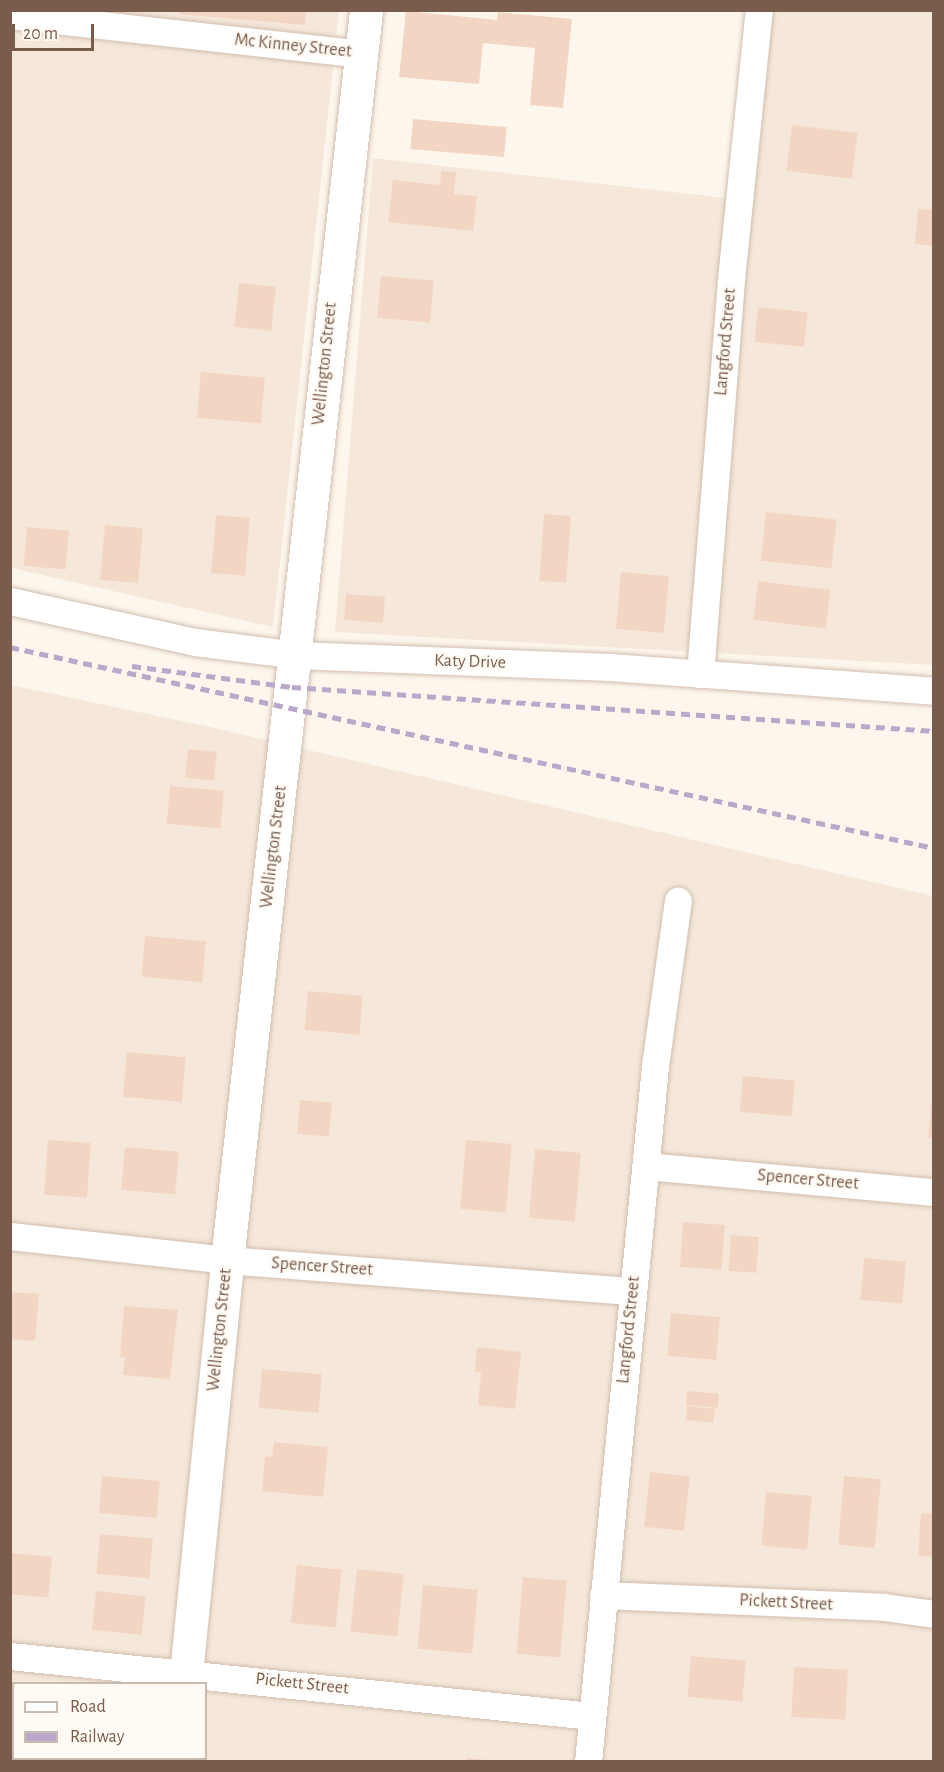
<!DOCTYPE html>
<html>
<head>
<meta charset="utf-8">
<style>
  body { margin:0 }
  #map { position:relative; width:944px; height:1772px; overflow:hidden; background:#fdf6ec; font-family:"Alegreya Sans",sans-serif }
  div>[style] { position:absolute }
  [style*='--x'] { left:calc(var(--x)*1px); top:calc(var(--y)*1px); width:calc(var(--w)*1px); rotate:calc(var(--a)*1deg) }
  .residential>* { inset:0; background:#f5e8da }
  .building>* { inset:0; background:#f3d5c3; transform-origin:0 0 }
  .roads { filter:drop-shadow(0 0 2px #d1beb0) drop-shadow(0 0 2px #d1beb0) }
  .street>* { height:27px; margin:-13.5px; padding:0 13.5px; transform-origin:13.5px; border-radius:13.5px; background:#fff }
  .secondary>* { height:33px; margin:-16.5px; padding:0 16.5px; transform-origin:16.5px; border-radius:16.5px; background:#fff }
  .rail>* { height:4.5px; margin-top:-2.25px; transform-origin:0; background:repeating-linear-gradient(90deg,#b9a8c9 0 9px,transparent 0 15px) }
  span { translate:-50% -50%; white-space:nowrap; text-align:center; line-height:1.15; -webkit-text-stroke:4.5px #fffaf3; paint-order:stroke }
  .street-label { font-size:18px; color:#7a5c4d }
  .frame { position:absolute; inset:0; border:12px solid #7a5c4d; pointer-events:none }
  .legend { position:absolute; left:12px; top:1682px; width:195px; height:78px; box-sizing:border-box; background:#fffaf3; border:2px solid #cabbb1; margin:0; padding:8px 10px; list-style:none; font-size:18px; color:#7a5c4d }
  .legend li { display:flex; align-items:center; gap:12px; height:30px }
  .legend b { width:30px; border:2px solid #cabbb1 }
  .scale { position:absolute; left:12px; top:24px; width:82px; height:27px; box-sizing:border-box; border:3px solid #7a5c4d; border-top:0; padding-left:8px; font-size:18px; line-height:21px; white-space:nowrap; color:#7a5c4d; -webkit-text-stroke:4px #fffaf3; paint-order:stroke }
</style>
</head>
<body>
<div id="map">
  <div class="residential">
    <div style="clip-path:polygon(11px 11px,339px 11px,273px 627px,11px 568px)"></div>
    <div style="clip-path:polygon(773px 11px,933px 11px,933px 665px,335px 632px,373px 158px,752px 201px)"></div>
    <div style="clip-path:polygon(evenodd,11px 685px,219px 729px,933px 896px,933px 1761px,11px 1762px,11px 685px,14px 1684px,206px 1684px,206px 1758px,14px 1758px,14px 1684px)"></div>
  </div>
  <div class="building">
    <div style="clip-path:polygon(180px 10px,306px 10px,305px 25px,179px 14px)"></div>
    <div style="clip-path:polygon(406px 11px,497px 20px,498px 12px,572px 19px,563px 108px,530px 105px,535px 48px,483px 43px,479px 84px,399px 77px)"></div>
    <div style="left:413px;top:119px;width:94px;height:30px;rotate:5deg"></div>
    <div style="left:792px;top:125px;width:66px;height:46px;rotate:7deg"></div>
    <div style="clip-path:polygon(441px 171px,456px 172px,454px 194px,477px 196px,473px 231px,388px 222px,393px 180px,440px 185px)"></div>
    <div style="clip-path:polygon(918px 209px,934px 210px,934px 246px,915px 244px)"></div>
    <div style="left:381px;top:276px;width:53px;height:42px;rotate:5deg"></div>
    <div style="left:239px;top:283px;width:37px;height:44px;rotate:6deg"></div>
    <div style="left:758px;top:307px;width:50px;height:35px;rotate:6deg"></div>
    <div style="left:201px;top:372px;width:64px;height:46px;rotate:5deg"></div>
    <div style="left:766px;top:512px;width:71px;height:49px;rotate:6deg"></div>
    <div style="left:544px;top:514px;width:27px;height:67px;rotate:4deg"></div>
    <div style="left:216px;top:515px;width:34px;height:58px;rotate:5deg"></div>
    <div style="left:105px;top:525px;width:38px;height:55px;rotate:5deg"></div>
    <div style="left:27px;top:527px;width:42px;height:39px;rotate:5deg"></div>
    <div style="left:621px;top:572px;width:48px;height:57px;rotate:5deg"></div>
    <div style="left:758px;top:581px;width:73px;height:39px;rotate:7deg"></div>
    <div style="left:346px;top:594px;width:39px;height:26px;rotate:4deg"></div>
    <div style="left:188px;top:749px;width:29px;height:29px;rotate:6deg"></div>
    <div style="left:170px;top:786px;width:54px;height:38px;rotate:5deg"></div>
    <div style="left:145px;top:936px;width:61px;height:41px;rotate:5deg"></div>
    <div style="left:308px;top:991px;width:55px;height:39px;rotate:5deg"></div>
    <div style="left:127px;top:1052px;width:59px;height:45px;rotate:5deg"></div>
    <div style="left:743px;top:1076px;width:52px;height:36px;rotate:5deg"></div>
    <div style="clip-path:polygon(932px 1099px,934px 1099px,934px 1138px,928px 1138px)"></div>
    <div style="left:300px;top:1100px;width:32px;height:34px;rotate:5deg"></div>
    <div style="left:48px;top:1140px;width:43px;height:55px;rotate:4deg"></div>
    <div style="left:466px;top:1140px;width:46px;height:69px;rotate:5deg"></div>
    <div style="left:125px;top:1147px;width:54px;height:43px;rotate:5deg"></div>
    <div style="left:535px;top:1149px;width:46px;height:69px;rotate:5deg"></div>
    <div style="left:683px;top:1222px;width:42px;height:45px;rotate:4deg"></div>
    <div style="left:731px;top:1235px;width:28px;height:36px;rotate:4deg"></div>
    <div style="left:864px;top:1258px;width:42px;height:42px;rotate:5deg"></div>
    <div style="clip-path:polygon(10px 1292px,39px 1294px,35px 1341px,10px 1339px)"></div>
    <div style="clip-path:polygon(124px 1306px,178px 1310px,170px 1379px,123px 1375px,125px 1357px,120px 1357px)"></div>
    <div style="left:671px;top:1313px;width:49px;height:43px;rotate:5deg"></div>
    <div style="clip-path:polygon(477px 1347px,521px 1352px,515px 1409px,478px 1405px,481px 1373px,475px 1372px)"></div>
    <div style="left:262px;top:1369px;width:60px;height:39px;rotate:5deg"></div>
    <div style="left:687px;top:1391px;width:32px;height:14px;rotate:5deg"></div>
    <div style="left:687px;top:1406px;width:28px;height:14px;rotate:6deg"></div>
    <div style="clip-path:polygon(274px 1442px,328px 1447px,323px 1497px,262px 1491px,265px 1456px,272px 1457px)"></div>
    <div style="left:650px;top:1472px;width:40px;height:55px;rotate:6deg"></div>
    <div style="left:102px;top:1476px;width:58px;height:37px;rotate:5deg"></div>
    <div style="left:844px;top:1476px;width:37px;height:69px;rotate:5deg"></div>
    <div style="left:766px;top:1492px;width:46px;height:54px;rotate:5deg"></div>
    <div style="clip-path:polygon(921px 1513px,934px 1514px,934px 1557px,918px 1556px)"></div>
    <div style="left:100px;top:1534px;width:53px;height:40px;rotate:5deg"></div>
    <div style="left:10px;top:1553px;width:42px;height:41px;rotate:5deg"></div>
    <div style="left:297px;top:1565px;width:45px;height:58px;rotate:6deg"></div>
    <div style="left:357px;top:1569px;width:47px;height:63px;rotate:6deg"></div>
    <div style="left:523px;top:1577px;width:44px;height:77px;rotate:5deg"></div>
    <div style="left:423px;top:1585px;width:55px;height:64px;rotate:5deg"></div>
    <div style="left:96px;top:1591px;width:50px;height:39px;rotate:6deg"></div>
    <div style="left:691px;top:1656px;width:55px;height:41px;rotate:5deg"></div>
    <div style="left:794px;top:1667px;width:54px;height:50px;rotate:3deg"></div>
    <div style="clip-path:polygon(467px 1758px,488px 1760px,488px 1762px,466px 1762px)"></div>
  </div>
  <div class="roads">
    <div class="street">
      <div style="--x:10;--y:15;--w:353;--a:6.3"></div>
      <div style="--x:10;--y:601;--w:189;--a:12.5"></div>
      <div style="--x:195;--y:642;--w:102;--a:7.3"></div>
      <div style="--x:296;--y:655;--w:314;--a:2.2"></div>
      <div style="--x:610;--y:667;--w:325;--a:4.2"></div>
      <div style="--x:700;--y:674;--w:396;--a:-85.5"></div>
      <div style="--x:731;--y:279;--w:270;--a:-84.1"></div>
      <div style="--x:646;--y:1166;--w:289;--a:5.2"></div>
      <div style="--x:10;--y:1236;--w:218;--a:6.3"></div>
      <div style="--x:227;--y:1260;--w:407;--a:4.4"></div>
      <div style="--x:603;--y:1595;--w:281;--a:2.4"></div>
      <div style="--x:884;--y:1607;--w:50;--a:8"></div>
      <div style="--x:10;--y:1656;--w:585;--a:5.89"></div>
      <div style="--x:588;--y:1762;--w:699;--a:-84.5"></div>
      <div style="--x:655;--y:1066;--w:167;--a:-82.1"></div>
    </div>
    <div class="secondary">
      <div style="--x:185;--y:1684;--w:426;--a:-84.3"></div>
      <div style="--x:227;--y:1260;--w:1258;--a:-83.65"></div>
      <div style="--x:178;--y:1762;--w:4;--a:-90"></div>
    </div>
  </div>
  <div class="rail">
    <div style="--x:10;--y:647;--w:946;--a:12.27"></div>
    <div style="--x:132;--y:666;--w:161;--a:7.5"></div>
    <div style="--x:292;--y:687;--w:644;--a:3.92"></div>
  </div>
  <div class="street-label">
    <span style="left:293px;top:46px;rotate:6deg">Mc Kinney Street</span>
    <span style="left:726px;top:342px;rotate:-85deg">Langford Street</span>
    <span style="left:325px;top:364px;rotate:-84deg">Wellington Street</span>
    <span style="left:470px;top:662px;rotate:2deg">Katy Drive</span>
    <span style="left:274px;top:847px;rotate:-83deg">Wellington Street</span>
    <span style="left:808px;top:1180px;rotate:5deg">Spencer Street</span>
    <span style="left:322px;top:1267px;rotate:4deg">Spencer Street</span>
    <span style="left:220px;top:1330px;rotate:-84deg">Wellington Street</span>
    <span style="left:629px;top:1330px;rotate:-84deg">Langford Street</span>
    <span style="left:786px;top:1603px;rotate:3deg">Pickett Street</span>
    <span style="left:302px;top:1684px;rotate:6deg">Pickett Street</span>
  </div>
  <div class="frame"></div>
  <ul class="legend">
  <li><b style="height:8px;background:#fff"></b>Road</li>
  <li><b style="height:8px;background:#b9a8c9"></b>Railway</li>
  </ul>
  <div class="scale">20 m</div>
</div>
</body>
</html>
